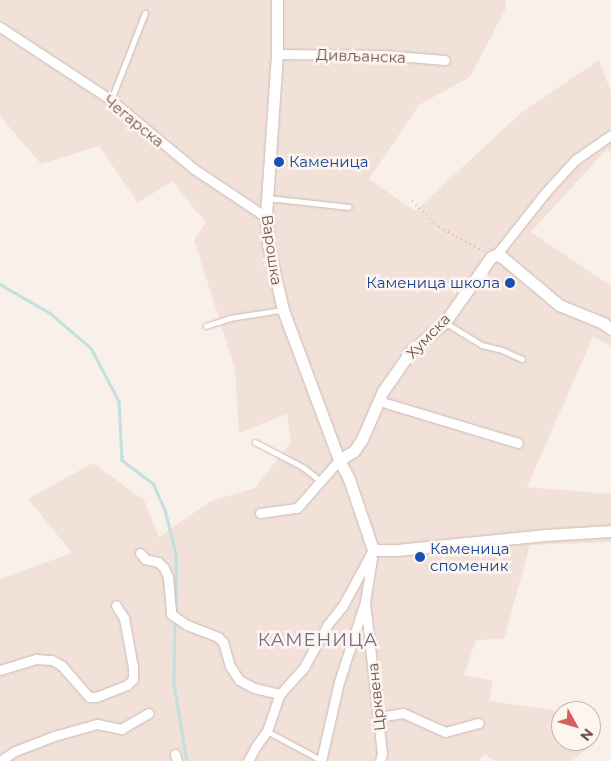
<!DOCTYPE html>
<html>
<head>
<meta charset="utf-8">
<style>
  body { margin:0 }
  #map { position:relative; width:611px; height:761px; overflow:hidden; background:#faf0ea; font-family:Montserrat,sans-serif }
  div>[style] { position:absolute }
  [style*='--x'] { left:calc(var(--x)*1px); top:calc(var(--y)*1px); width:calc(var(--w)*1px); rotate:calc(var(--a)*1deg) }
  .residential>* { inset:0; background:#f1e1d9 }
  .stream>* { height:2.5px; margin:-1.25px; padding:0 1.25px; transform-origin:1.25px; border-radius:1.25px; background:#c1e1df }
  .path>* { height:2px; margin-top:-1px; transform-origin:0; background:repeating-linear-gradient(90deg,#d1afa8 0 1px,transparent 0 5px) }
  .roads { filter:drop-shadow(0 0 1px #cdb9b4) drop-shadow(0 0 1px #cdb9b4) }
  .service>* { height:4.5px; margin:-2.25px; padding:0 2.25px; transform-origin:2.25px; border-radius:2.25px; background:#fff }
  .minor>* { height:9px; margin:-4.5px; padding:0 4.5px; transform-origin:4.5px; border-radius:4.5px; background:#fff }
  .tertiary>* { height:11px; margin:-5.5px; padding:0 5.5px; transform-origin:5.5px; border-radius:5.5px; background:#fff }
  .dots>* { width:14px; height:14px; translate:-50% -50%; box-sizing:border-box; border:2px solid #fdf5f0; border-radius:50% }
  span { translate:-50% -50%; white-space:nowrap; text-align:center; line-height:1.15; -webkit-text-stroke:5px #fdf5f0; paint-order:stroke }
  .street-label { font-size:15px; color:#715550 }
  .transit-label { font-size:15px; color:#164399 }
  .left { translate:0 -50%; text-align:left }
  .right { translate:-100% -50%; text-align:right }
  .quarter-label { font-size:18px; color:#79688d; letter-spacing:1px }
  .north { position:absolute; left:551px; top:701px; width:50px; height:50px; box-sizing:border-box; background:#fdf5f0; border:1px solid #c5b5b0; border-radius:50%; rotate:129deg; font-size:14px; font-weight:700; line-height:20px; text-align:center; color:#715550 }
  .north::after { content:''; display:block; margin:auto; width:18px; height:22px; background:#d36160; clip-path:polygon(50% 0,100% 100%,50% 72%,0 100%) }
</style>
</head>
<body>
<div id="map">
  <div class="residential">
    <div style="clip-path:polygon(0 0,505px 0,506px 8px,470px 77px,419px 105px,369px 179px,415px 211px,522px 112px,599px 60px,611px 92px,611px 155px,607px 149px,531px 232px,611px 286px,611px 346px,593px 337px,527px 487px,611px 494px,611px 542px,530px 545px,504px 639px,476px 640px,464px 675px,493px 681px,489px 701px,552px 710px,561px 716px,561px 741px,591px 741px,591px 736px,596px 740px,572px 761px,495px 761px,485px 755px,478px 761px,0 761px,0 579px,72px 553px,28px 499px,93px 463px,144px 500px,159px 537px,211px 501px,255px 488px,291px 442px,287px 414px,239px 433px,235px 369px,194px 240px,206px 223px,172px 181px,138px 203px,99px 146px,41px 164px,0 116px)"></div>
  </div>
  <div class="stream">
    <div style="--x:0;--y:284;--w:58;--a:30.1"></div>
    <div style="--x:50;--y:313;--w:54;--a:40.5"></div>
    <div style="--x:91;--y:348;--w:60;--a:62.2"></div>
    <div style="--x:119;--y:401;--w:59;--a:87.1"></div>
    <div style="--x:122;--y:460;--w:39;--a:37"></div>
    <div style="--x:153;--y:483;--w:30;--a:66"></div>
    <div style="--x:165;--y:510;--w:44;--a:75.7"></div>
    <div style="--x:176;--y:553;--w:60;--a:90"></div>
    <div style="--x:175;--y:620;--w:65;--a:90.9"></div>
    <div style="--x:174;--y:685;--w:77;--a:80.3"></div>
  </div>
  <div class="path">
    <div style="--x:412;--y:201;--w:37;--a:44"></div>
    <div style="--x:439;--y:227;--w:50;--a:28.6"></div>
  </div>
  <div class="roads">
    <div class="service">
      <div style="--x:111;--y:100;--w:93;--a:-68.7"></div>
      <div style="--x:268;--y:198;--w:81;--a:6.4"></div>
      <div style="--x:446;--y:323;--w:42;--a:31.4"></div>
      <div style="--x:482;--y:345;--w:21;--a:14"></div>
      <div style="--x:502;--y:350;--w:22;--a:24"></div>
      <div style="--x:206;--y:326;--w:25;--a:-18"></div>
      <div style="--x:230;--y:318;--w:52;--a:-8.9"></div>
      <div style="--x:255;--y:442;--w:54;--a:27.5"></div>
      <div style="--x:303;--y:467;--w:23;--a:38"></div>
      <div style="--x:267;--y:731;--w:61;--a:28.2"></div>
    </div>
    <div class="minor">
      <div style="--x:0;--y:27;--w:133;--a:33.3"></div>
      <div style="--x:111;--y:100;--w:108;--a:39.7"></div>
      <div style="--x:194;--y:169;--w:87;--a:33.7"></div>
      <div style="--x:277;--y:54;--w:106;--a:0.5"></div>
      <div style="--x:383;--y:55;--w:62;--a:4.6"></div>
      <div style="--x:496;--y:255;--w:79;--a:-51.7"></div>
      <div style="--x:545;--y:193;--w:45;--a:-47.7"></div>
      <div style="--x:575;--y:160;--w:44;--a:-34.8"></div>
      <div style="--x:379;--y:401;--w:145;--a:16.8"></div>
      <div style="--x:260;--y:513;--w:37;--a:-8"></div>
      <div style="--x:297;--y:508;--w:64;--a:-48.8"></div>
      <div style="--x:140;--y:553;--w:8;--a:50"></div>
      <div style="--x:145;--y:559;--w:13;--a:13"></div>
      <div style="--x:158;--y:562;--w:8;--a:45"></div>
      <div style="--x:164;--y:568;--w:10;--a:66"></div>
      <div style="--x:168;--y:577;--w:37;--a:85"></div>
      <div style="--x:171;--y:614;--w:19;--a:35"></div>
      <div style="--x:187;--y:625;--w:33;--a:21"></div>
      <div style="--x:218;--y:637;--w:7;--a:45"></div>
      <div style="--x:223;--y:642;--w:25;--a:74"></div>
      <div style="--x:230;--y:666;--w:17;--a:57"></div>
      <div style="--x:239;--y:680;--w:17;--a:28"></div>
      <div style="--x:254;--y:688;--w:27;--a:13"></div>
      <div style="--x:372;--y:558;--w:45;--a:99"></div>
      <div style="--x:365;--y:602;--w:152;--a:83.6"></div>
      <div style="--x:382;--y:753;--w:8;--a:104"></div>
      <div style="--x:0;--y:670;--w:38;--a:-17"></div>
      <div style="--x:36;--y:659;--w:16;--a:4"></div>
      <div style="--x:52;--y:660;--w:12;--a:31"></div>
      <div style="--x:62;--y:666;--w:41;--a:48.9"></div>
      <div style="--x:89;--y:697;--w:7;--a:0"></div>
      <div style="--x:96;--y:697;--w:33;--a:-21"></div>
      <div style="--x:127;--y:685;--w:8;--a:-45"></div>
      <div style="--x:133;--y:679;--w:12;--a:-90"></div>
      <div style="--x:133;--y:667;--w:50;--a:-100.4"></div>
      <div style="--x:124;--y:618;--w:15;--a:-122"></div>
      <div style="--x:378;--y:717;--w:25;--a:-9"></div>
      <div style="--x:403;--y:713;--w:46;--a:24.3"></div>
      <div style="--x:445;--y:732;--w:35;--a:-15"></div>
      <div style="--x:175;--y:754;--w:7;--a:74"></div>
      <div style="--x:0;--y:761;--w:18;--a:-34"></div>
      <div style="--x:15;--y:751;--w:42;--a:-21"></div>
      <div style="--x:54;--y:736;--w:45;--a:-15.6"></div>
      <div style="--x:97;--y:724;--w:25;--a:12"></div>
      <div style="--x:121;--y:729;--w:32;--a:-30"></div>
      <div style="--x:248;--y:761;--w:17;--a:-62"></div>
      <div style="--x:256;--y:746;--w:19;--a:-54"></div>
      <div style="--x:267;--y:731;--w:39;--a:-71"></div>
      <div style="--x:280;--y:694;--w:36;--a:-48"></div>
      <div style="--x:304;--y:667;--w:49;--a:-60.8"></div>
      <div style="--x:328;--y:624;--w:22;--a:-51"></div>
      <div style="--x:342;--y:607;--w:65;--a:-61.5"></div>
      <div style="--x:321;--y:761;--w:81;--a:-77.2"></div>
      <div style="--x:339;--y:682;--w:81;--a:-72"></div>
    </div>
    <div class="tertiary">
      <div style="--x:277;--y:0;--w:54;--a:90"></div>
      <div style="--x:277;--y:54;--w:163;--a:93.9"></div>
      <div style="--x:266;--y:217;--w:28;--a:86"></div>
      <div style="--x:268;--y:245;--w:67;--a:77"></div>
      <div style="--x:283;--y:310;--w:160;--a:69.5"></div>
      <div style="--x:339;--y:460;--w:21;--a:62"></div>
      <div style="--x:349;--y:479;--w:75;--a:71.3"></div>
      <div style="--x:373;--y:550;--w:24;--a:0"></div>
      <div style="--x:397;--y:550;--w:149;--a:-5.8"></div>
      <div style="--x:545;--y:535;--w:66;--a:-3.5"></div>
      <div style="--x:339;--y:460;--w:17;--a:-31"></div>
      <div style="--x:354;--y:451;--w:14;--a:-56"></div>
      <div style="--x:362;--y:439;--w:52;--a:-66.4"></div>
      <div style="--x:383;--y:391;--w:49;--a:-55"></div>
      <div style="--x:411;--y:351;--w:45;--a:-40.5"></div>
      <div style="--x:445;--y:322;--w:80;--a:-54.7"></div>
      <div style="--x:491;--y:257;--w:5;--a:-22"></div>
      <div style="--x:496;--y:255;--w:6;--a:18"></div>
      <div style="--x:502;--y:257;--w:75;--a:40.1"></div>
      <div style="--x:559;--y:305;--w:48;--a:22.2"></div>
      <div style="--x:603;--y:323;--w:10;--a:37"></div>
    </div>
  </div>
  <div class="dots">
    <div style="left:279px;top:162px;background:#1a4fb4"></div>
    <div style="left:510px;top:283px;background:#1a4fb4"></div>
    <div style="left:420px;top:557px;background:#1a4fb4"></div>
  </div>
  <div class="street-label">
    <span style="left:361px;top:56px;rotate:2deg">Дивљанска</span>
    <span style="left:134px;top:121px;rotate:39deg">Чегарска</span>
    <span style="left:272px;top:250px;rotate:82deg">Варошка</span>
    <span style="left:428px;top:336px;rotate:-46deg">Хумска</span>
    <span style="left:376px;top:697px;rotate:-96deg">Црквена</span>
  </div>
  <div class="transit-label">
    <span class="left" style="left:289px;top:162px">Каменица</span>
    <span class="right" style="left:500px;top:283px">Каменица школа</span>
    <span class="left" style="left:430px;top:557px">Каменица<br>споменик</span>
  </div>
  <div class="quarter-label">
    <span style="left:318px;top:640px">КАМЕНИЦА</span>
  </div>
  <div class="north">N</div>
</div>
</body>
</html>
